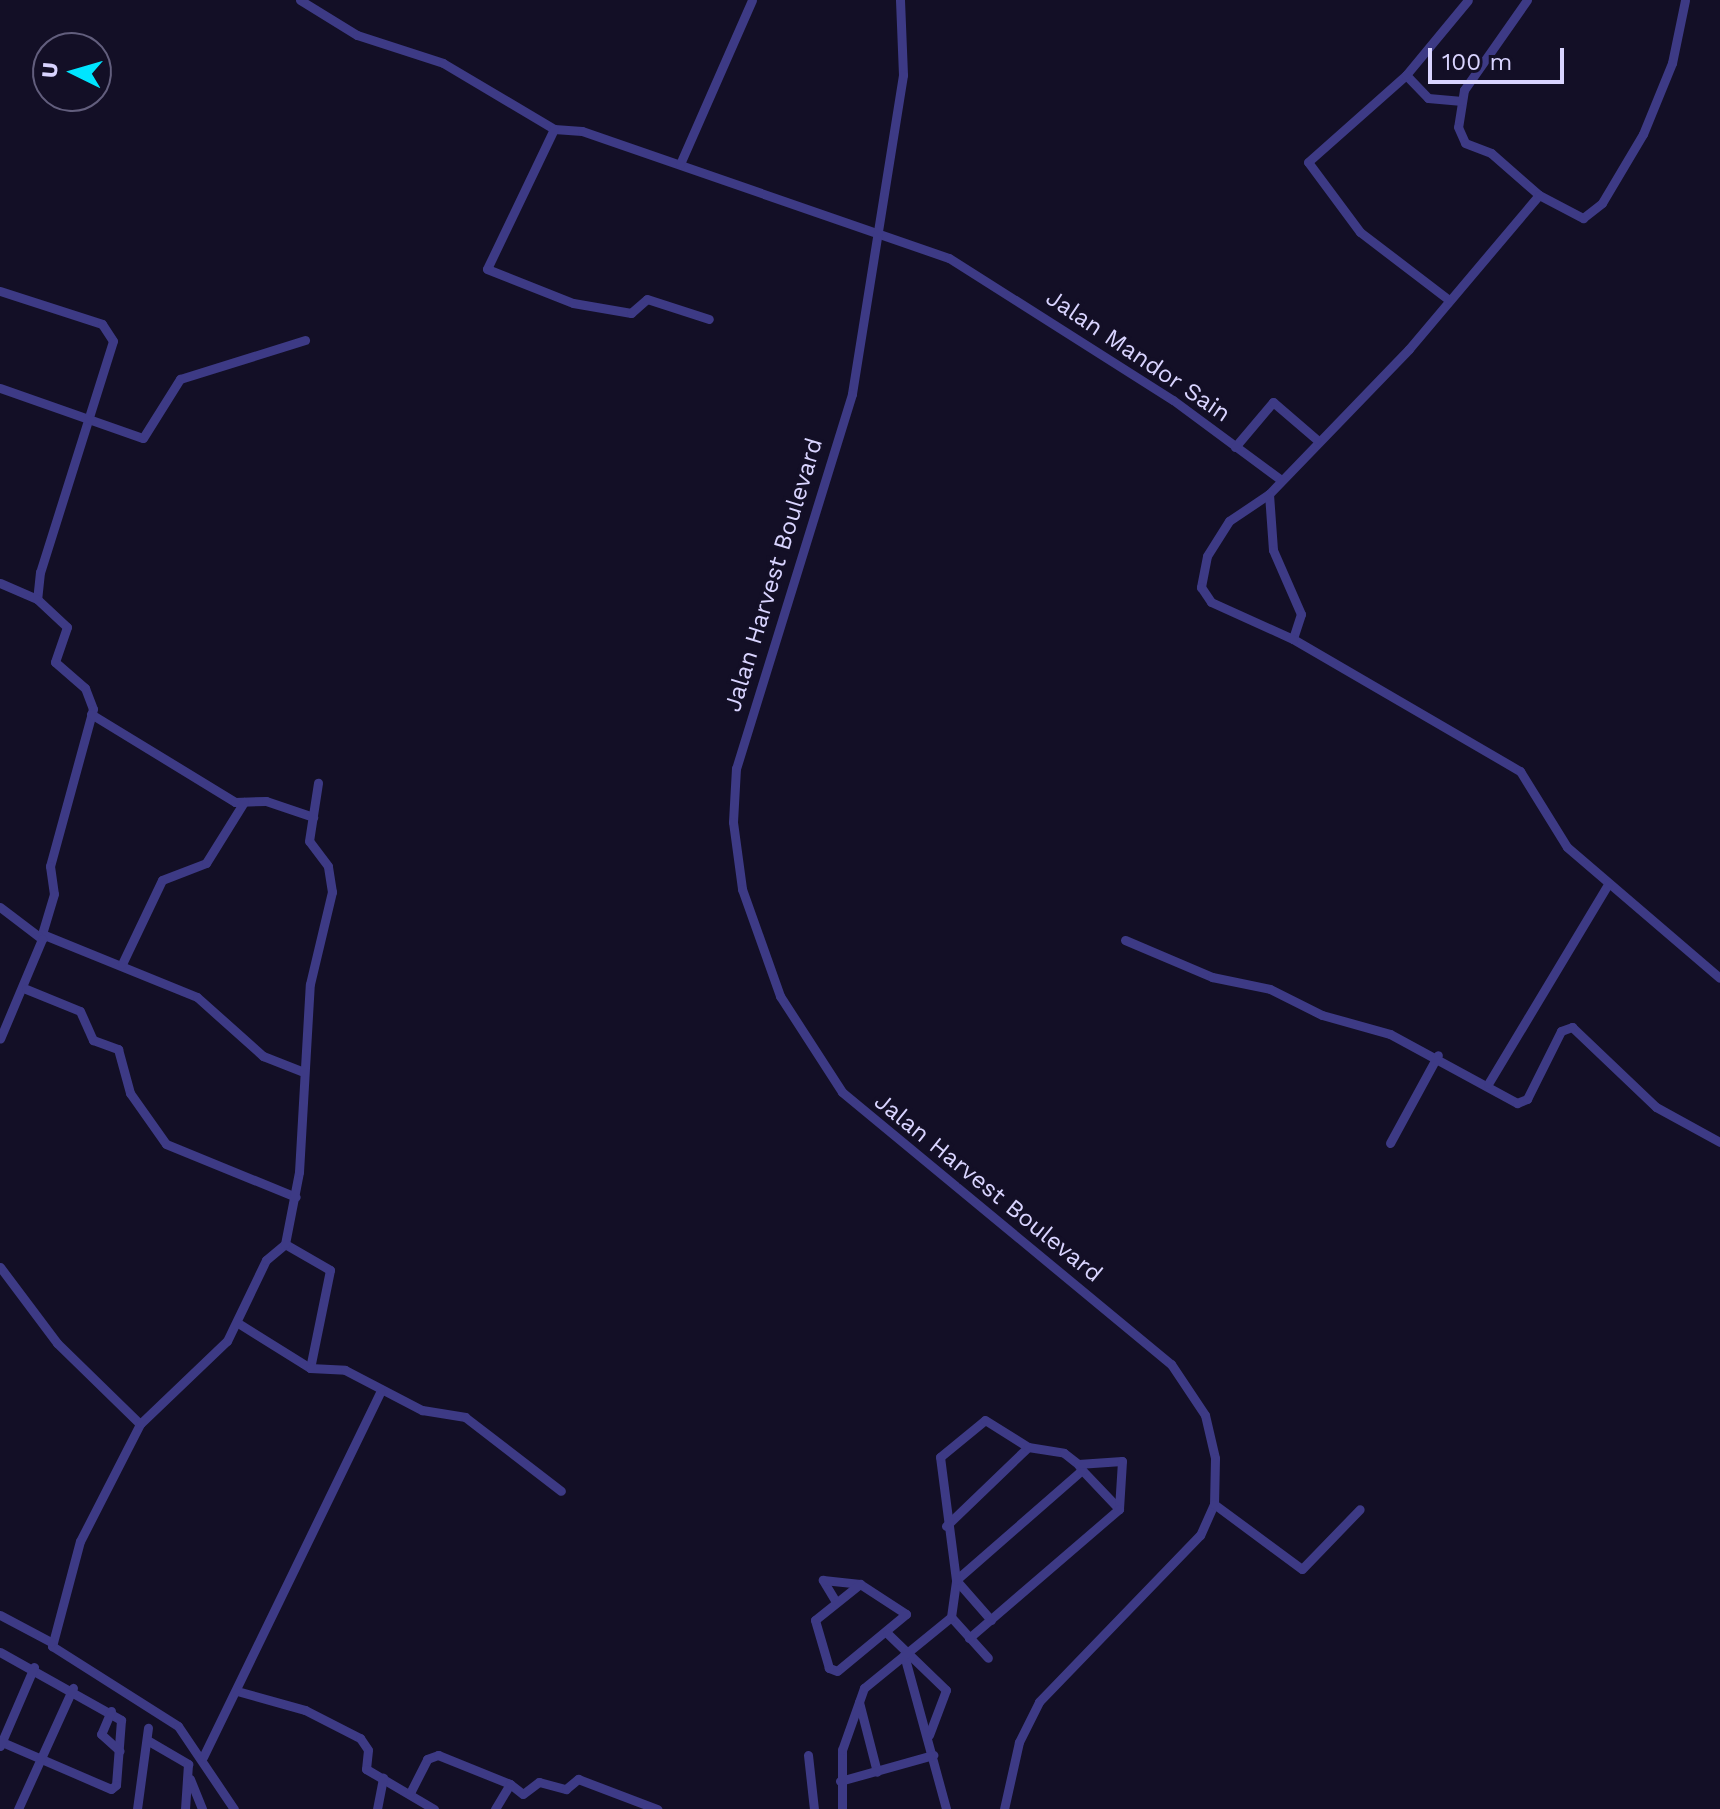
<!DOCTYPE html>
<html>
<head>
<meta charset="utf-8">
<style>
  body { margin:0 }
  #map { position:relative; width:1720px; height:1809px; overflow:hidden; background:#130f26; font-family:"Work Sans",sans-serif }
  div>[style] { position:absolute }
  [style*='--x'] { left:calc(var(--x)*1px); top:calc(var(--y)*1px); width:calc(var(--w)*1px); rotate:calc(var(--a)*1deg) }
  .street>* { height:9px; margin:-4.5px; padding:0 4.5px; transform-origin:4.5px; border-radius:4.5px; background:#3d3a85 }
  span { translate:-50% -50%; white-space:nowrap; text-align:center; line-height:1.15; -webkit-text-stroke:7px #130f26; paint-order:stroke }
  .street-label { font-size:24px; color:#d9d4ff }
  .north { position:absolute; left:32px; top:32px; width:80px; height:80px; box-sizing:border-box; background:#130f26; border:2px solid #625e7d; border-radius:50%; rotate:275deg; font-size:22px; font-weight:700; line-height:32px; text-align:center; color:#d9d4ff }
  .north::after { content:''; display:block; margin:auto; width:28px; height:36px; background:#00e5ff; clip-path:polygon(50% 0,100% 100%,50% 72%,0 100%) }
  .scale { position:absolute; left:1428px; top:48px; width:136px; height:36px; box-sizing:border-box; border:4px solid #d9d4ff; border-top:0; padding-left:10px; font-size:24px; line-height:28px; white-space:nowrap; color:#d9d4ff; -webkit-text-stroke:6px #130f26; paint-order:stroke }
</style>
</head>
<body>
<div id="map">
  <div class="street">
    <div style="--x:300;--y:0;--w:67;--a:31.6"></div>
    <div style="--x:357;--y:35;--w:90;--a:18"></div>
    <div style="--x:443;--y:63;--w:129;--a:30.7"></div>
    <div style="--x:554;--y:129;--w:28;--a:4"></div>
    <div style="--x:582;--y:131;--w:388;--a:19.1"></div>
    <div style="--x:949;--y:258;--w:265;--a:32.4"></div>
    <div style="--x:1173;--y:400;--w:134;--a:36.5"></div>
    <div style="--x:900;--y:0;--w:75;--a:87.7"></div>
    <div style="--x:903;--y:75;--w:323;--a:99.1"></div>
    <div style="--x:852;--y:394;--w:392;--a:107.2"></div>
    <div style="--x:736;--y:768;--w:54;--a:93.2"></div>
    <div style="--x:733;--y:822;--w:68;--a:82.3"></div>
    <div style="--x:742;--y:889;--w:114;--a:70.4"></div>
    <div style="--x:780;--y:996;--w:114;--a:57.1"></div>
    <div style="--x:842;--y:1092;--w:427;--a:39.6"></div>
    <div style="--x:1171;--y:1364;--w:61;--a:56.3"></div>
    <div style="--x:1205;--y:1415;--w:44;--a:76.9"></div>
    <div style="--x:1215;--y:1458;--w:46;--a:91.2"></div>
    <div style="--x:1214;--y:1504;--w:34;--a:114"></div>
    <div style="--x:1200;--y:1535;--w:232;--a:134"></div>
    <div style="--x:1039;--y:1702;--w:45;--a:116.6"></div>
    <div style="--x:1019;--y:1742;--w:69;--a:102.6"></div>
    <div style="--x:1527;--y:0;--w:110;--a:125"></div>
    <div style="--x:1464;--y:90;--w:37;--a:99"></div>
    <div style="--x:1458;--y:127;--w:17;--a:66"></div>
    <div style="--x:1465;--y:143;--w:28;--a:21"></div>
    <div style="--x:1491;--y:153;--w:64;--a:41.2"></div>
    <div style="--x:1539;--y:195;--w:202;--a:130.2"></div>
    <div style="--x:1409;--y:349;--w:202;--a:134"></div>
    <div style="--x:1269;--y:494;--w:56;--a:85.9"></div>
    <div style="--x:1273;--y:550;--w:70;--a:66.4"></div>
    <div style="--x:1301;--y:614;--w:26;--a:108"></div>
    <div style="--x:1293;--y:639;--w:263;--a:30.2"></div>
    <div style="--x:1520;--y:771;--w:89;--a:58.3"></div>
    <div style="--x:1567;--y:847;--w:201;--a:40.6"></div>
    <div style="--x:1406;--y:75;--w:32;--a:46"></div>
    <div style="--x:1428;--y:98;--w:34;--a:5"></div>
    <div style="--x:554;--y:129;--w:155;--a:115.6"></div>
    <div style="--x:487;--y:269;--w:92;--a:21.6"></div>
    <div style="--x:573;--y:303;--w:59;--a:9.8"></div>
    <div style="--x:631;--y:313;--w:21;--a:-41"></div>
    <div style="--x:647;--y:299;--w:65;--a:17.9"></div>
    <div style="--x:680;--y:164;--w:179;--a:-66.3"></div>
    <div style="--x:1539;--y:195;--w:50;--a:27.6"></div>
    <div style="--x:1583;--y:218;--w:24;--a:-38"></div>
    <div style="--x:1602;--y:203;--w:80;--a:-59.3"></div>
    <div style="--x:1643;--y:134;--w:77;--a:-67.8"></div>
    <div style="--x:1672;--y:63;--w:64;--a:-78.3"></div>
    <div style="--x:0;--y:291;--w:107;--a:17.9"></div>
    <div style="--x:102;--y:324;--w:20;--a:57"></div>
    <div style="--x:113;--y:341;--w:242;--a:107.5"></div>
    <div style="--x:40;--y:572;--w:27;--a:96"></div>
    <div style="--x:37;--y:599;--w:41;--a:43"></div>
    <div style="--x:67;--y:627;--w:37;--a:109"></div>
    <div style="--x:55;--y:662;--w:40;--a:41"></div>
    <div style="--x:85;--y:688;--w:22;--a:69"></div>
    <div style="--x:93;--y:709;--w:163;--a:105.3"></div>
    <div style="--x:50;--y:866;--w:28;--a:82"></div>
    <div style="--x:54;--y:894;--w:42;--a:106.7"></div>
    <div style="--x:42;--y:934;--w:167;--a:22.1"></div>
    <div style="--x:197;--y:997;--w:89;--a:41.8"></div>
    <div style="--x:263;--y:1056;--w:41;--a:21.5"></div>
    <div style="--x:1449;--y:300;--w:112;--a:-142.6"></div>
    <div style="--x:1360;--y:232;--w:87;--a:-126.6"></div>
    <div style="--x:1308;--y:162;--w:131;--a:-41.6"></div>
    <div style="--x:1406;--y:75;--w:97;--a:-50.4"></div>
    <div style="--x:0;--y:388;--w:151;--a:19.3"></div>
    <div style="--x:143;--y:438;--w:70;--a:-57.9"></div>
    <div style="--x:180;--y:379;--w:131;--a:-17.3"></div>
    <div style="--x:1235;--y:447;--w:59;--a:-49.8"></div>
    <div style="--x:1273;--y:402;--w:57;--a:40.7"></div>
    <div style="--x:1269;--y:494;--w:48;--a:146"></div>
    <div style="--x:1229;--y:521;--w:41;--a:122.2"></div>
    <div style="--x:1207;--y:556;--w:32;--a:101"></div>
    <div style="--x:1201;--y:587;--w:18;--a:56"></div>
    <div style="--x:1211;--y:602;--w:90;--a:24.3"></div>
    <div style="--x:0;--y:583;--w:40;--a:23.4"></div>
    <div style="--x:91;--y:714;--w:169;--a:31.4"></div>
    <div style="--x:235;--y:802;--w:31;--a:-2"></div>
    <div style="--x:266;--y:801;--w:50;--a:18.8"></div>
    <div style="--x:0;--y:907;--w:53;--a:37.3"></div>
    <div style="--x:42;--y:939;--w:108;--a:112.8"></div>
    <div style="--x:1125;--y:940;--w:95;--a:23"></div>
    <div style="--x:1212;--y:977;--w:59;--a:11.7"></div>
    <div style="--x:1270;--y:989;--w:58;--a:26.6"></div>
    <div style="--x:1322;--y:1015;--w:71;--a:15.6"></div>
    <div style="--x:1390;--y:1034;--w:145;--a:28.5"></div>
    <div style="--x:1517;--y:1103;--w:11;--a:-22"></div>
    <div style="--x:1527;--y:1099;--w:76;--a:-63.4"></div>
    <div style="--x:1561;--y:1031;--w:12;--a:-20"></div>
    <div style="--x:1572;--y:1027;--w:116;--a:43.6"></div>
    <div style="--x:1656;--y:1107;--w:73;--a:28.7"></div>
    <div style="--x:122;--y:964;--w:93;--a:-64.5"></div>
    <div style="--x:162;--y:880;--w:47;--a:-21.1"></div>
    <div style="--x:206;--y:863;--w:72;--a:-58.1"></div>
    <div style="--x:26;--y:989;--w:58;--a:22.2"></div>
    <div style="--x:80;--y:1011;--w:32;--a:66"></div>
    <div style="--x:93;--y:1040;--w:27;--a:20"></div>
    <div style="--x:118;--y:1049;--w:46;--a:74.7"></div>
    <div style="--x:130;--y:1093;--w:62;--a:54.8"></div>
    <div style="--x:166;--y:1144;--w:140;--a:22.2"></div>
    <div style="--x:1488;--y:1084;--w:233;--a:-59"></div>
    <div style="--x:1390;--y:1143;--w:100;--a:-61.4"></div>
    <div style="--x:285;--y:1244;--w:52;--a:30"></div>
    <div style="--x:330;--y:1270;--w:100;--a:101.5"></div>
    <div style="--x:0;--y:1267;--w:95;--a:53.1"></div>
    <div style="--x:57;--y:1343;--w:116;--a:44.3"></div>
    <div style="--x:140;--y:1424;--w:131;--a:117.1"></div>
    <div style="--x:80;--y:1541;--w:109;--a:104.9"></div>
    <div style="--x:52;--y:1646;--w:149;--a:32.4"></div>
    <div style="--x:178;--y:1726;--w:100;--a:56"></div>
    <div style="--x:238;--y:1323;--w:85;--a:32"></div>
    <div style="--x:310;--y:1368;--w:35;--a:3"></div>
    <div style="--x:345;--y:1370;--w:87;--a:27.5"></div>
    <div style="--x:422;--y:1410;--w:44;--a:9.2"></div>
    <div style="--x:465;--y:1417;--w:121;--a:37.6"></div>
    <div style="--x:140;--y:1424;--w:120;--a:-43.7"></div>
    <div style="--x:227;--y:1341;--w:90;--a:-64.3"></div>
    <div style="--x:266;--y:1260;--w:25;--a:-40"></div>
    <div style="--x:285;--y:1244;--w:73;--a:-79"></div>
    <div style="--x:299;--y:1172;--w:188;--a:-86.7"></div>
    <div style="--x:310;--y:984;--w:95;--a:-76.6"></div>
    <div style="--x:332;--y:892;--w:26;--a:-99"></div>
    <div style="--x:328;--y:866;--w:31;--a:-127"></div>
    <div style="--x:309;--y:841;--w:59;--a:-81.2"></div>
    <div style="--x:1082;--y:1470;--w:54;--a:46.5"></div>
    <div style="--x:1214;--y:1504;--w:109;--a:36.5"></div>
    <div style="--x:1302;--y:1569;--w:83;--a:-46"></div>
    <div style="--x:946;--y:1526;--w:114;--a:-43.9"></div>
    <div style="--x:836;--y:1602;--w:26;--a:-121"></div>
    <div style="--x:823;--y:1580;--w:37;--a:6"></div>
    <div style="--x:860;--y:1584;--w:55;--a:33.1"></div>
    <div style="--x:906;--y:1614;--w:89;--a:140.4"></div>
    <div style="--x:837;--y:1671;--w:9;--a:-159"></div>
    <div style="--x:829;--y:1668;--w:50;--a:-106.3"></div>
    <div style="--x:815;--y:1620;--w:58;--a:-38.7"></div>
    <div style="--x:0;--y:1615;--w:58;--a:27.9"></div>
    <div style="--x:951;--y:1617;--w:55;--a:47.9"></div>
    <div style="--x:991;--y:1620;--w:53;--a:-131.2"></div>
    <div style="--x:956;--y:1580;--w:167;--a:-41.1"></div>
    <div style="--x:1082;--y:1470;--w:7;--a:-124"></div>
    <div style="--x:887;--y:1633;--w:82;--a:44"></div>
    <div style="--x:946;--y:1690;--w:48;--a:110.7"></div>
    <div style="--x:0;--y:1652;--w:139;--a:29.3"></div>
    <div style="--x:121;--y:1720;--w:65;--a:94.4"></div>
    <div style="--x:116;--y:1785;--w:6;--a:141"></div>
    <div style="--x:111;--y:1789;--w:119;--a:-156.7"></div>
    <div style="--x:904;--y:1655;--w:160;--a:74.7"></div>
    <div style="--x:237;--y:1691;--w:71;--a:15.6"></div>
    <div style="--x:305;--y:1710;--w:62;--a:27"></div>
    <div style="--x:360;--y:1738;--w:14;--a:56"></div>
    <div style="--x:368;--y:1750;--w:19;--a:96"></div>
    <div style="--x:366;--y:1769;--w:79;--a:30.5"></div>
    <div style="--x:859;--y:1702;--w:72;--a:75.6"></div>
    <div style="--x:111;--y:1711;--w:25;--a:113"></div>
    <div style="--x:101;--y:1734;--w:25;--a:42"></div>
    <div style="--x:147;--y:1740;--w:48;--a:30.3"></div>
    <div style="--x:188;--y:1764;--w:45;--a:93.8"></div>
    <div style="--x:0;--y:1746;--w:86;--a:-66.7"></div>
    <div style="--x:808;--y:1755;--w:54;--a:83.7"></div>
    <div style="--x:203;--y:1757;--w:406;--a:-64.1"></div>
    <div style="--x:190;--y:1779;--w:32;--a:68"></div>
    <div style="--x:840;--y:1781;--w:97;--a:-15.6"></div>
    <div style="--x:410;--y:1793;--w:38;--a:-63"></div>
    <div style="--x:427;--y:1759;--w:12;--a:-20"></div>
    <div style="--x:438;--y:1755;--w:78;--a:21.9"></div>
    <div style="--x:18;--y:1809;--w:133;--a:-65.6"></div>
    <div style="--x:137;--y:1809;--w:82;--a:-82.3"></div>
    <div style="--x:377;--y:1809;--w:32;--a:-79"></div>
    <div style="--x:495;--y:1809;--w:29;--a:-59"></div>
    <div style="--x:510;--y:1784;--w:16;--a:38"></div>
    <div style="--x:523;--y:1794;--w:20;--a:-37"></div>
    <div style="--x:539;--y:1782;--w:28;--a:15"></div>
    <div style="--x:566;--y:1789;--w:16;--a:-40"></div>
    <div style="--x:578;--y:1779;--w:85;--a:20.8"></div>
    <div style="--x:842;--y:1809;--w:59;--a:-90"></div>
    <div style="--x:842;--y:1750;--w:66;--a:-70.5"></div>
    <div style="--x:864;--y:1688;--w:112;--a:-39.2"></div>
    <div style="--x:951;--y:1617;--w:37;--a:-82"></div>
    <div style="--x:956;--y:1580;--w:124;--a:-97.4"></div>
    <div style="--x:940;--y:1457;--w:58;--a:-39.4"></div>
    <div style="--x:985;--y:1420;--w:51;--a:32.1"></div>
    <div style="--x:1028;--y:1447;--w:36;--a:9"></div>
    <div style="--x:1064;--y:1453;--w:18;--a:38"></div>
    <div style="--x:1078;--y:1464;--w:44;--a:-3.9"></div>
    <div style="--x:1122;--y:1461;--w:48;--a:93.6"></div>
    <div style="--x:1119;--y:1509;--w:198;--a:139.3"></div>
  </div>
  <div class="street-label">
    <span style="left:1138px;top:356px;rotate:34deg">Jalan Mandor Sain</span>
    <span style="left:774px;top:575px;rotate:-73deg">Jalan Harvest Boulevard</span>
    <span style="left:988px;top:1188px;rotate:39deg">Jalan Harvest Boulevard</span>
  </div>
  <div class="north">U</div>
  <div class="scale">100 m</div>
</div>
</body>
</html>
